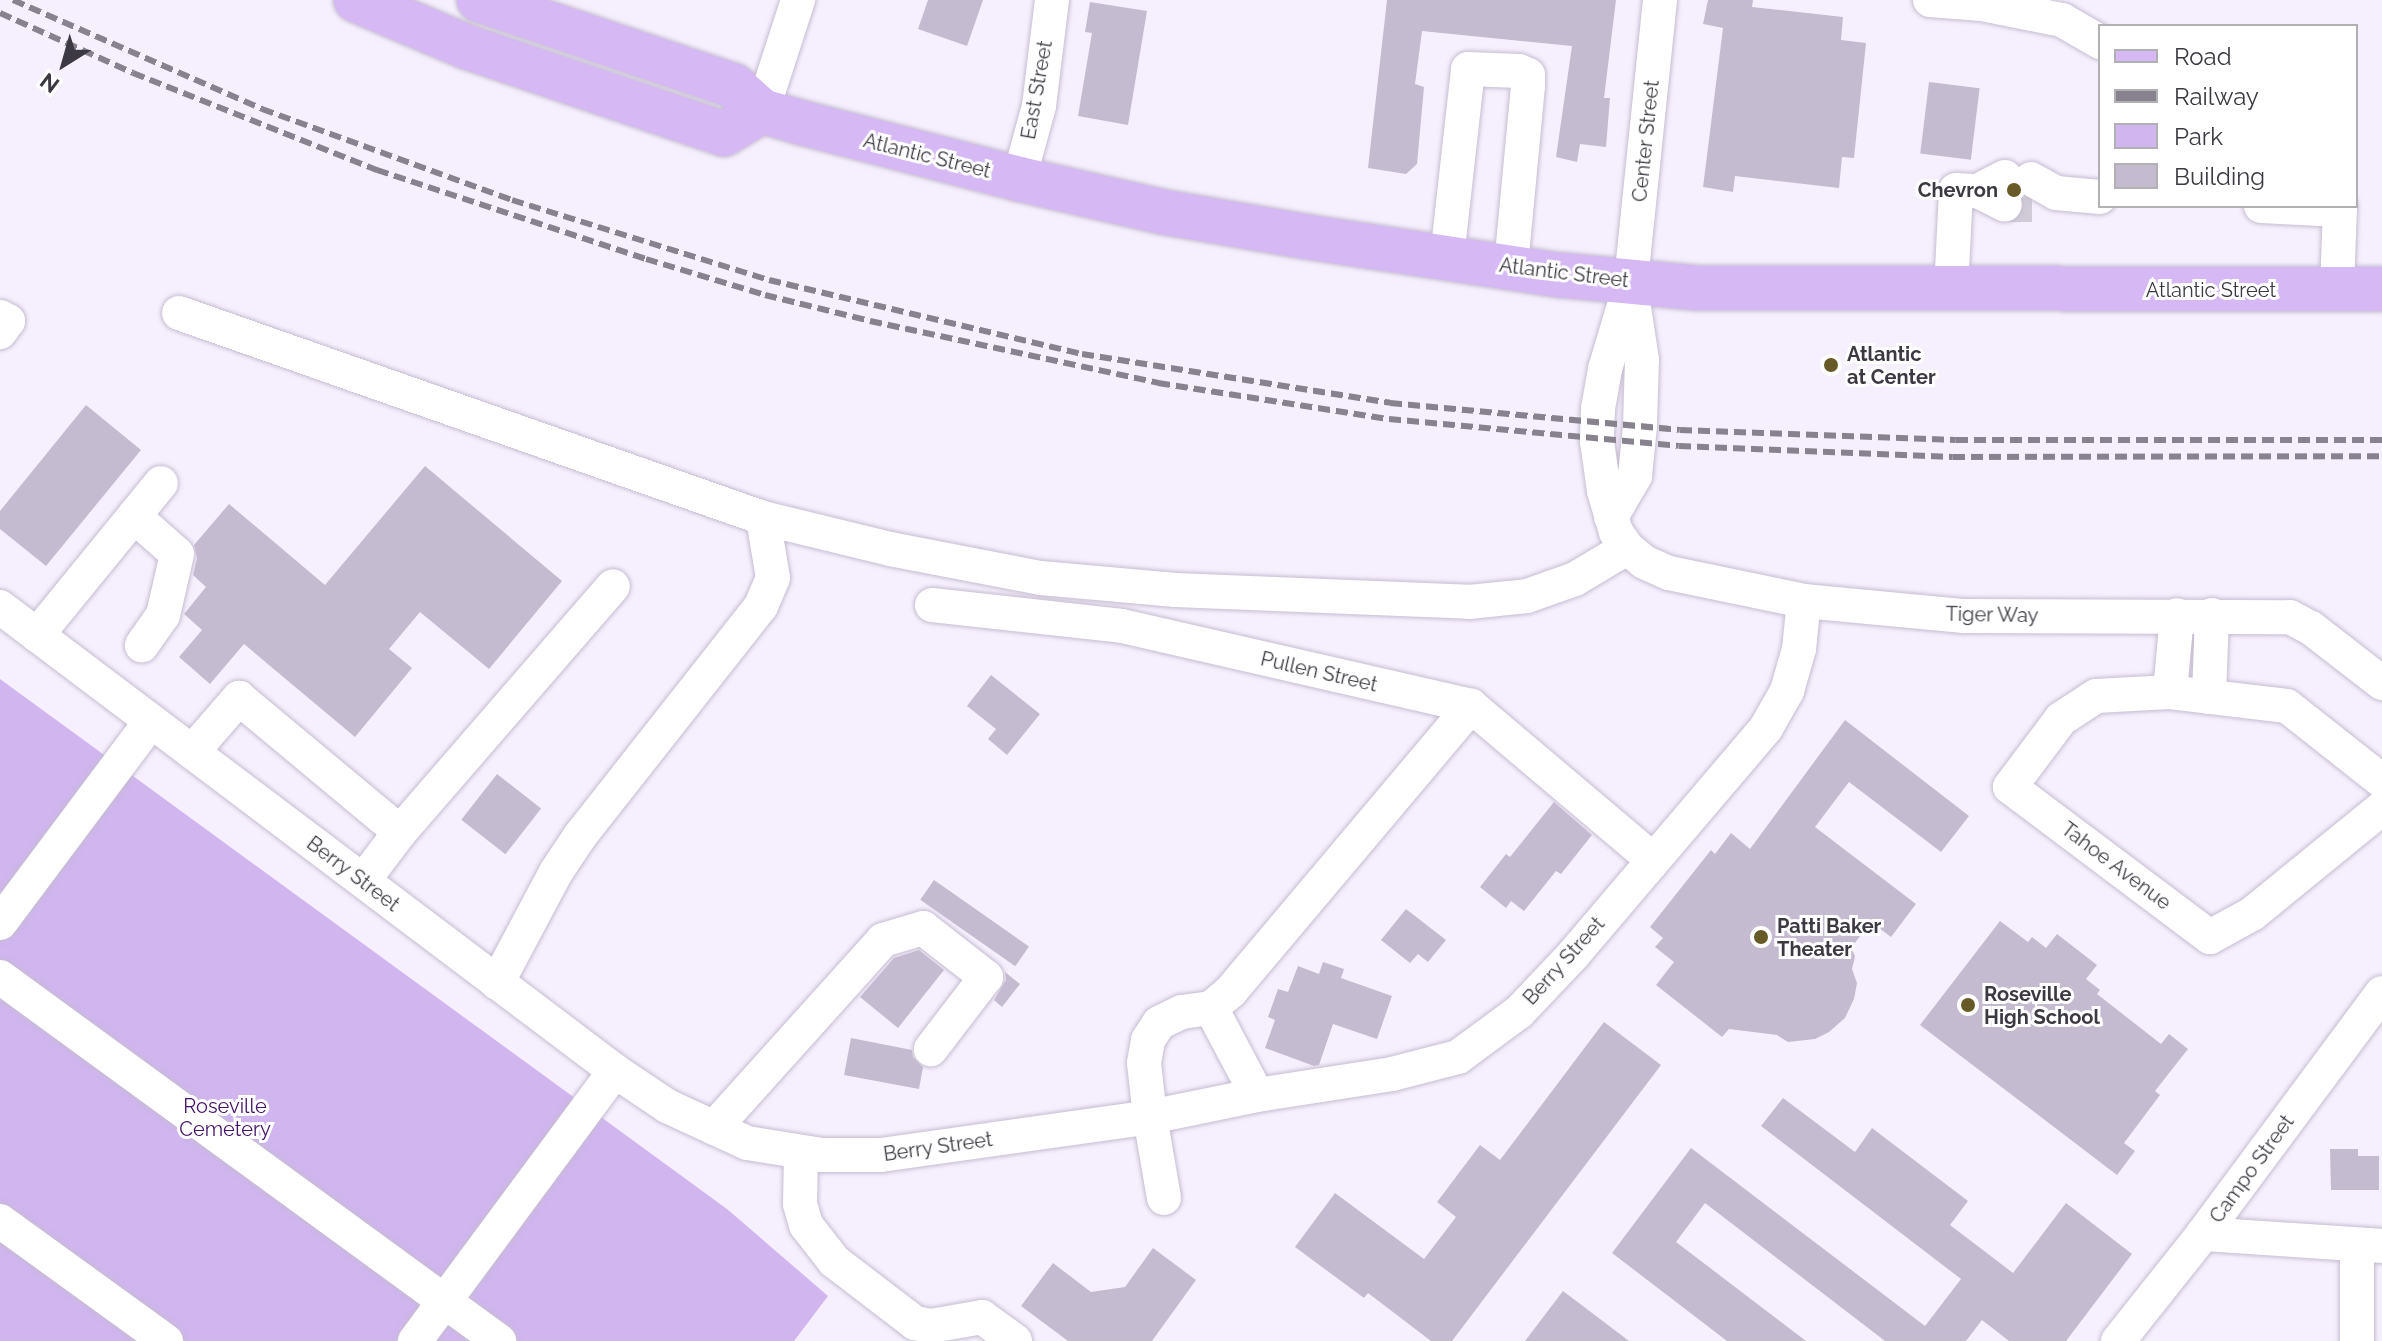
<!DOCTYPE html>
<html>
<head>
<meta charset="utf-8">
<style>
  body { margin:0 }
  #map { position:relative; width:2382px; height:1341px; overflow:hidden; background:#f6f0fe; font-family:Raleway,sans-serif }
  div>[style] { position:absolute }
  [style*='--x'] { left:calc(var(--x)*1px); top:calc(var(--y)*1px); width:calc(var(--w)*1px); rotate:calc(var(--a)*1deg) }
  .green>* { inset:0; background:#d0b5ef }
  .building>* { inset:0; background:#c5bbd1; transform-origin:0 0 }
  .minor-tunnel>* { height:34px; margin-top:-17px; transform-origin:0; background:repeating-linear-gradient(90deg,#d1cbd8 0 34px,transparent 0 51px) }
  .roads { filter:drop-shadow(0 0 2px #c6bcd2) drop-shadow(0 0 2px #c6bcd2) }
  .minor>* { height:34px; margin:-17px; padding:0 17px; transform-origin:17px; border-radius:17px; background:#fff }
  .major>* { height:44px; margin:-22px; padding:0 22px; transform-origin:22px; border-radius:22px; background:#d6b8f4 }
  .rail>* { height:6px; margin-top:-3px; transform-origin:0; background:repeating-linear-gradient(90deg,#87828d 0 12px,transparent 0 18px) }
  .dots>* { width:22px; height:22px; translate:-50% -50%; box-sizing:border-box; border:4px solid #fff; border-radius:50% }
  span { translate:-50% -50%; white-space:nowrap; text-align:center; line-height:1.15; -webkit-text-stroke:6px #fff; paint-order:stroke }
  .street-label { font-size:20px; color:#3d3942 }
  .poi-label { font-size:20px; color:#3d3942; font-weight:700 }
  .right { translate:-100% -50%; text-align:right }
  .left { translate:0 -50%; text-align:left }
  .park-label { font-size:20px; color:#45136a }
  .legend { position:absolute; left:2098px; top:24px; width:260px; height:184px; box-sizing:border-box; background:#fff; border:2px solid #b1b0b3; margin:0; padding:10px 14px; list-style:none; font-size:24px; color:#3d3942 }
  .legend li { display:flex; align-items:center; gap:16px; height:40px }
  .legend b { width:40px; border:2px solid #b1b0b3 }
  .north { position:absolute; left:24px; top:24px; width:80px; height:80px; -webkit-text-stroke:6px #fff; paint-order:stroke; rotate:217deg; font-size:22px; font-weight:700; line-height:32px; text-align:center; color:#3d3942 }
  .north::after { content:''; display:block; margin:auto; width:28px; height:36px; background:#3d3942; clip-path:polygon(50% 0,100% 100%,50% 72%,0 100%) }
</style>
</head>
<body>
<div id="map">
  <div class="green">
    <div style="clip-path:polygon(0 679px,727px 1209px,828px 1296px,794px 1341px,0 1341px)"></div>
  </div>
  <div class="building">
    <div style="clip-path:polygon(928px 0,983px 0,967px 46px,918px 29px)"></div>
    <div style="clip-path:polygon(1387px 0,1616px 0,1604px 98px,1610px 98px,1606px 147px,1580px 144px,1577px 162px,1556px 157px,1572px 46px,1422px 31px,1415px 84px,1424px 87px,1417px 164px,1406px 174px,1368px 168px)"></div>
    <div style="clip-path:polygon(1708px 0,1753px 0,1752px 7px,1843px 17px,1841px 40px,1866px 43px,1854px 158px,1842px 157px,1839px 188px,1735px 176px,1733px 192px,1703px 187px,1723px 28px,1703px 24px)"></div>
    <div style="clip-path:polygon(1090px 2px,1147px 11px,1128px 125px,1078px 116px,1092px 33px,1085px 32px)"></div>
    <div style="left:1929px;top:82px;width:51px;height:72px;rotate:7deg"></div>
    <div style="clip-path:polygon(86px 405px,141px 450px,46px 566px,0 529px,0 511px)"></div>
    <div style="clip-path:polygon(425px 466px,562px 581px,489px 669px,420px 612px,389px 649px,412px 668px,355px 737px,244px 644px,210px 684px,179px 657px,202px 630px,184px 614px,206px 587px,193px 575px,197px 558px,194px 545px,229px 504px,325px 585px)"></div>
    <div style="clip-path:polygon(991px 675px,1040px 714px,1007px 755px,988px 739px,996px 729px,967px 706px)"></div>
    <div style="clip-path:polygon(1845px 720px,1969px 816px,1941px 852px,1849px 782px,1815px 827px,1916px 904px,1891px 937px,1871px 922px,1851px 948px,1855px 956px,1852px 969px,1857px 983px,1854px 999px,1845px 1018px,1829px 1032px,1815px 1039px,1788px 1042px,1777px 1035px,1729px 1029px,1722px 1037px,1656px 985px,1674px 962px,1655px 947px,1663px 938px,1650px 927px,1711px 850px,1715px 854px,1731px 833px,1750px 849px)"></div>
    <div style="left:497px;top:774px;width:56px;height:58px;rotate:38deg"></div>
    <div style="clip-path:polygon(1554px 802px,1592px 835px,1561px 874px,1556px 871px,1524px 911px,1511px 901px,1506px 908px,1480px 887px,1506px 854px,1510px 857px)"></div>
    <div style="left:934px;top:880px;width:116px;height:24px;rotate:35deg"></div>
    <div style="clip-path:polygon(1406px 909px,1446px 940px,1428px 962px,1418px 954px,1410px 963px,1381px 940px)"></div>
    <div style="clip-path:polygon(2000px 921px,2028px 942px,2032px 937px,2046px 948px,2057px 934px,2097px 965px,2086px 979px,2100px 990px,2097px 994px,2161px 1044px,2169px 1034px,2188px 1049px,2155px 1091px,2160px 1095px,2124px 1143px,2135px 1151px,2117px 1175px,1920px 1025px)"></div>
    <div style="clip-path:polygon(919px 950px,944px 970px,898px 1028px,860px 997px,894px 958px)"></div>
    <div style="clip-path:polygon(1323px 962px,1344px 969px,1341px 978px,1392px 996px,1377px 1039px,1333px 1024px,1319px 1065px,1314px 1066px,1265px 1048px,1275px 1020px,1268px 1017px,1278px 989px,1288px 992px,1298px 966px,1319px 974px)"></div>
    <div style="clip-path:polygon(1005px 972px,1020px 984px,1002px 1007px,994px 1000px,1006px 980px)"></div>
    <div style="clip-path:polygon(1604px 1022px,1661px 1065px,1452px 1341px,1431px 1341px,1368px 1293px,1364px 1298px,1295px 1247px,1335px 1193px,1424px 1259px,1456px 1217px,1437px 1202px,1480px 1145px,1500px 1160px)"></div>
    <div style="clip-path:polygon(851px 1038px,912px 1050px,913px 1057px,923px 1067px,919px 1089px,844px 1075px)"></div>
    <div style="clip-path:polygon(1783px 1098px,1855px 1152px,1872px 1128px,1968px 1201px,1950px 1225px,2013px 1273px,2066px 1203px,2132px 1254px,2066px 1341px,2009px 1341px,1982px 1320px,1966px 1341px,1885px 1341px,1705px 1203px,1676px 1242px,1806px 1341px,1727px 1341px,1612px 1253px,1691px 1148px,1925px 1326px,1961px 1279px,1761px 1126px)"></div>
    <div style="clip-path:polygon(2330px 1149px,2358px 1149px,2358px 1156px,2379px 1156px,2379px 1190px,2331px 1190px)"></div>
    <div style="clip-path:polygon(1153px 1248px,1196px 1280px,1152px 1341px,1068px 1341px,1021px 1306px,1053px 1263px,1091px 1292px,1125px 1287px)"></div>
    <div style="clip-path:polygon(1563px 1291px,1604px 1322px,1629px 1341px,1525px 1341px)"></div>
  </div>
  <div class="minor-tunnel">
    <div style="--x:2005;--y:205;--w:27;--a:0"></div>
  </div>
  <div class="roads">
    <div class="minor">
      <div style="--x:1660;--y:0;--w:283;--a:95.9"></div>
      <div style="--x:1631;--y:282;--w:91;--a:106.6"></div>
      <div style="--x:1605;--y:369;--w:40;--a:100"></div>
      <div style="--x:1598;--y:408;--w:33;--a:92"></div>
      <div style="--x:1597;--y:441;--w:50;--a:82"></div>
      <div style="--x:1604;--y:491;--w:43;--a:73.7"></div>
      <div style="--x:1616;--y:532;--w:19;--a:55"></div>
      <div style="--x:1627;--y:548;--w:22;--a:39"></div>
      <div style="--x:1644;--y:562;--w:27;--a:24"></div>
      <div style="--x:1669;--y:573;--w:138;--a:11.7"></div>
      <div style="--x:1804;--y:601;--w:161;--a:5.4"></div>
      <div style="--x:1964;--y:616;--w:326;--a:0.2"></div>
      <div style="--x:2290;--y:617;--w:24;--a:28"></div>
      <div style="--x:2311;--y:628;--w:90;--a:37.8"></div>
      <div style="--x:1930;--y:0;--w:52;--a:4.4"></div>
      <div style="--x:1982;--y:4;--w:82;--a:11.3"></div>
      <div style="--x:2062;--y:20;--w:44;--a:30.1"></div>
      <div style="--x:762;--y:111;--w:117;--a:-72"></div>
      <div style="--x:2005;--y:177;--w:30;--a:153"></div>
      <div style="--x:1978;--y:191;--w:30;--a:27"></div>
      <div style="--x:1019;--y:179;--w:76;--a:-74.7"></div>
      <div style="--x:1039;--y:106;--w:107;--a:-83"></div>
      <div style="--x:2031;--y:179;--w:29;--a:29"></div>
      <div style="--x:2056;--y:193;--w:44;--a:5.2"></div>
      <div style="--x:2261;--y:206;--w:79;--a:2.9"></div>
      <div style="--x:1447;--y:257;--w:189;--a:-83.6"></div>
      <div style="--x:1468;--y:69;--w:51;--a:2.2"></div>
      <div style="--x:1519;--y:71;--w:10;--a:24"></div>
      <div style="--x:1528;--y:75;--w:11;--a:90"></div>
      <div style="--x:1528;--y:86;--w:182;--a:95.4"></div>
      <div style="--x:2337;--y:289;--w:83;--a:-87.9"></div>
      <div style="--x:1951;--y:290;--w:100;--a:-87.1"></div>
      <div style="--x:1956;--y:190;--w:22;--a:3"></div>
      <div style="--x:179;--y:313;--w:619;--a:19.34"></div>
      <div style="--x:763;--y:518;--w:131;--a:13.7"></div>
      <div style="--x:890;--y:549;--w:154;--a:10.9"></div>
      <div style="--x:1041;--y:578;--w:135;--a:5.1"></div>
      <div style="--x:1175;--y:590;--w:294;--a:2.3"></div>
      <div style="--x:1469;--y:602;--w:58;--a:-5.9"></div>
      <div style="--x:1527;--y:596;--w:51;--a:-19.5"></div>
      <div style="--x:1575;--y:579;--w:61;--a:-30.8"></div>
      <div style="--x:0;--y:317;--w:9;--a:27"></div>
      <div style="--x:8;--y:321;--w:14;--a:126"></div>
      <div style="--x:134;--y:516;--w:57;--a:41.5"></div>
      <div style="--x:177;--y:554;--w:63;--a:102.9"></div>
      <div style="--x:163;--y:615;--w:37;--a:125"></div>
      <div style="--x:1611;--y:517;--w:48;--a:-59.7"></div>
      <div style="--x:1635;--y:476;--w:50;--a:-84.3"></div>
      <div style="--x:1640;--y:426;--w:66;--a:-88.3"></div>
      <div style="--x:1642;--y:360;--w:67;--a:-98.6"></div>
      <div style="--x:932;--y:605;--w:191;--a:6.3"></div>
      <div style="--x:1122;--y:626;--w:358;--a:12.9"></div>
      <div style="--x:1471;--y:706;--w:237;--a:40.2"></div>
      <div style="--x:0;--y:607;--w:770;--a:37.03"></div>
      <div style="--x:615;--y:1071;--w:63;--a:33.9"></div>
      <div style="--x:667;--y:1106;--w:88;--a:24.8"></div>
      <div style="--x:747;--y:1143;--w:76;--a:9.1"></div>
      <div style="--x:822;--y:1155;--w:59;--a:0"></div>
      <div style="--x:881;--y:1155;--w:272;--a:-8"></div>
      <div style="--x:1150;--y:1117;--w:109;--a:-11.6"></div>
      <div style="--x:1257;--y:1095;--w:137;--a:-8.8"></div>
      <div style="--x:1392;--y:1074;--w:68;--a:-14.4"></div>
      <div style="--x:1458;--y:1057;--w:76;--a:-36.4"></div>
      <div style="--x:1519;--y:1012;--w:79;--a:-46.5"></div>
      <div style="--x:1573;--y:955;--w:298;--a:-49.6"></div>
      <div style="--x:1766;--y:728;--w:43;--a:-60.4"></div>
      <div style="--x:1787;--y:691;--w:44;--a:-74.1"></div>
      <div style="--x:1799;--y:649;--w:48;--a:-84.1"></div>
      <div style="--x:37;--y:635;--w:196;--a:-50.8"></div>
      <div style="--x:2170;--y:692;--w:77;--a:-84.8"></div>
      <div style="--x:2209;--y:697;--w:82;--a:-87.9"></div>
      <div style="--x:192;--y:752;--w:72;--a:-49"></div>
      <div style="--x:239;--y:698;--w:209;--a:39.8"></div>
      <div style="--x:400;--y:832;--w:61;--a:127.1"></div>
      <div style="--x:2382;--y:781;--w:121;--a:-141.7"></div>
      <div style="--x:2287;--y:706;--w:118;--a:-173.2"></div>
      <div style="--x:2170;--y:692;--w:74;--a:176.9"></div>
      <div style="--x:2096;--y:696;--w:42;--a:146.7"></div>
      <div style="--x:2061;--y:719;--w:85;--a:126.9"></div>
      <div style="--x:2010;--y:787;--w:250;--a:36.9"></div>
      <div style="--x:2210;--y:937;--w:48;--a:-28.7"></div>
      <div style="--x:2252;--y:914;--w:168;--a:-39.2"></div>
      <div style="--x:400;--y:832;--w:325;--a:-49.1"></div>
      <div style="--x:0;--y:923;--w:252;--a:-53.2"></div>
      <div style="--x:0;--y:977;--w:618;--a:36.11"></div>
      <div style="--x:497;--y:983;--w:126;--a:-62"></div>
      <div style="--x:556;--y:872;--w:43;--a:-56.3"></div>
      <div style="--x:580;--y:836;--w:293;--a:-51.8"></div>
      <div style="--x:761;--y:606;--w:30;--a:-67"></div>
      <div style="--x:773;--y:578;--w:61;--a:-99.5"></div>
      <div style="--x:1211;--y:1008;--w:98;--a:62.1"></div>
      <div style="--x:714;--y:1128;--w:253;--a:-48"></div>
      <div style="--x:883;--y:940;--w:42;--a:-16.7"></div>
      <div style="--x:923;--y:928;--w:80;--a:37.9"></div>
      <div style="--x:986;--y:977;--w:91;--a:127.4"></div>
      <div style="--x:801;--y:1153;--w:51;--a:91.1"></div>
      <div style="--x:800;--y:1204;--w:22;--a:74"></div>
      <div style="--x:806;--y:1225;--w:46;--a:52.1"></div>
      <div style="--x:834;--y:1261;--w:102;--a:37.4"></div>
      <div style="--x:915;--y:1323;--w:16;--a:11"></div>
      <div style="--x:931;--y:1326;--w:52;--a:-10"></div>
      <div style="--x:982;--y:1317;--w:41;--a:36"></div>
      <div style="--x:1164;--y:1198;--w:82;--a:-99.8"></div>
      <div style="--x:1150;--y:1117;--w:54;--a:-96.3"></div>
      <div style="--x:1144;--y:1063;--w:23;--a:-80"></div>
      <div style="--x:1148;--y:1040;--w:20;--a:-57"></div>
      <div style="--x:1159;--y:1023;--w:25;--a:-26"></div>
      <div style="--x:1182;--y:1012;--w:29;--a:-8"></div>
      <div style="--x:1211;--y:1008;--w:26;--a:-40"></div>
      <div style="--x:1231;--y:991;--w:373;--a:-49.9"></div>
      <div style="--x:0;--y:1221;--w:205;--a:35.9"></div>
      <div style="--x:2203;--y:1234;--w:179;--a:3.8"></div>
      <div style="--x:2357;--y:1246;--w:95;--a:90"></div>
      <div style="--x:415;--y:1341;--w:336;--a:-53.5"></div>
      <div style="--x:2118;--y:1341;--w:137;--a:-51.5"></div>
      <div style="--x:2203;--y:1234;--w:300;--a:-53.4"></div>
    </div>
    <div class="major">
      <div style="--x:356;--y:0;--w:121;--a:22.9"></div>
      <div style="--x:467;--y:47;--w:271;--a:18.7"></div>
      <div style="--x:724;--y:134;--w:44;--a:-31.2"></div>
      <div style="--x:479;--y:0;--w:269;--a:18.6"></div>
      <div style="--x:734;--y:86;--w:38;--a:42"></div>
      <div style="--x:762;--y:111;--w:43;--a:16.3"></div>
      <div style="--x:803;--y:123;--w:223;--a:14.5"></div>
      <div style="--x:1019;--y:179;--w:148;--a:12.9"></div>
      <div style="--x:1163;--y:212;--w:147;--a:9.8"></div>
      <div style="--x:1308;--y:237;--w:255;--a:8.6"></div>
      <div style="--x:1560;--y:275;--w:138;--a:5.4"></div>
      <div style="--x:1697;--y:288;--w:685;--a:0.08"></div>
    </div>
  </div>
  <div class="rail">
    <div style="--x:13;--y:0;--w:272;--a:23.6"></div>
    <div style="--x:262;--y:109;--w:266;--a:20"></div>
    <div style="--x:512;--y:200;--w:269;--a:17.3"></div>
    <div style="--x:769;--y:280;--w:322;--a:13.3"></div>
    <div style="--x:1082;--y:354;--w:312;--a:9"></div>
    <div style="--x:1390;--y:403;--w:291;--a:5.3"></div>
    <div style="--x:1680;--y:430;--w:276;--a:2.1"></div>
    <div style="--x:1956;--y:440;--w:426;--a:0"></div>
    <div style="--x:0;--y:13;--w:146;--a:24.3"></div>
    <div style="--x:133;--y:73;--w:263;--a:21.7"></div>
    <div style="--x:377;--y:170;--w:283;--a:18.3"></div>
    <div style="--x:646;--y:259;--w:124;--a:16.8"></div>
    <div style="--x:765;--y:295;--w:108;--a:13.9"></div>
    <div style="--x:870;--y:321;--w:295;--a:12.1"></div>
    <div style="--x:1158;--y:383;--w:234;--a:8.9"></div>
    <div style="--x:1389;--y:419;--w:291;--a:5.3"></div>
    <div style="--x:1679;--y:446;--w:274;--a:2.3"></div>
    <div style="--x:1953;--y:457;--w:429;--a:-0.1"></div>
  </div>
  <div class="dots">
    <div style="left:2014px;top:190px;background:#675a27"></div>
    <div style="left:1831px;top:365px;background:#675a27"></div>
    <div style="left:1761px;top:937px;background:#675a27"></div>
    <div style="left:1968px;top:1005px;background:#675a27"></div>
  </div>
  <div class="street-label">
    <span style="left:1037px;top:90px;rotate:-80deg">East Street</span>
    <span style="left:1646px;top:141px;rotate:-84deg">Center Street</span>
    <span style="left:927px;top:156px;rotate:14deg">Atlantic Street</span>
    <span style="left:1564px;top:273px;rotate:7deg">Atlantic Street</span>
    <span style="left:2211px;top:290px">Atlantic Street</span>
    <span style="left:1992px;top:615px;rotate:1deg">Tiger Way</span>
    <span style="left:1319px;top:672px;rotate:13deg">Pullen Street</span>
    <span style="left:2116px;top:866px;rotate:37deg">Tahoe Avenue</span>
    <span style="left:353px;top:874px;rotate:37deg">Berry Street</span>
    <span style="left:1564px;top:961px;rotate:-48deg">Berry Street</span>
    <span style="left:938px;top:1147px;rotate:-8deg">Berry Street</span>
    <span style="left:2252px;top:1169px;rotate:-54deg">Campo Street</span>
  </div>
  <div class="poi-label">
    <span class="right" style="left:1998px;top:190px">Chevron</span>
    <span class="left" style="left:1847px;top:366px">Atlantic<br>at Center</span>
    <span class="left" style="left:1777px;top:938px">Patti Baker<br>Theater</span>
    <span class="left" style="left:1984px;top:1006px">Roseville<br>High School</span>
  </div>
  <div class="park-label">
    <span style="left:225px;top:1118px">Roseville<br>Cemetery</span>
  </div>
  <ul class="legend">
  <li><b style="height:10px;background:#d6b8f4"></b>Road</li>
  <li><b style="height:10px;background:#87828d"></b>Railway</li>
  <li><b style="height:22px;background:#d0b5ef"></b>Park</li>
  <li><b style="height:22px;background:#c5bbd1"></b>Building</li>
  </ul>
  <div class="north">N</div>
</div>
</body>
</html>
